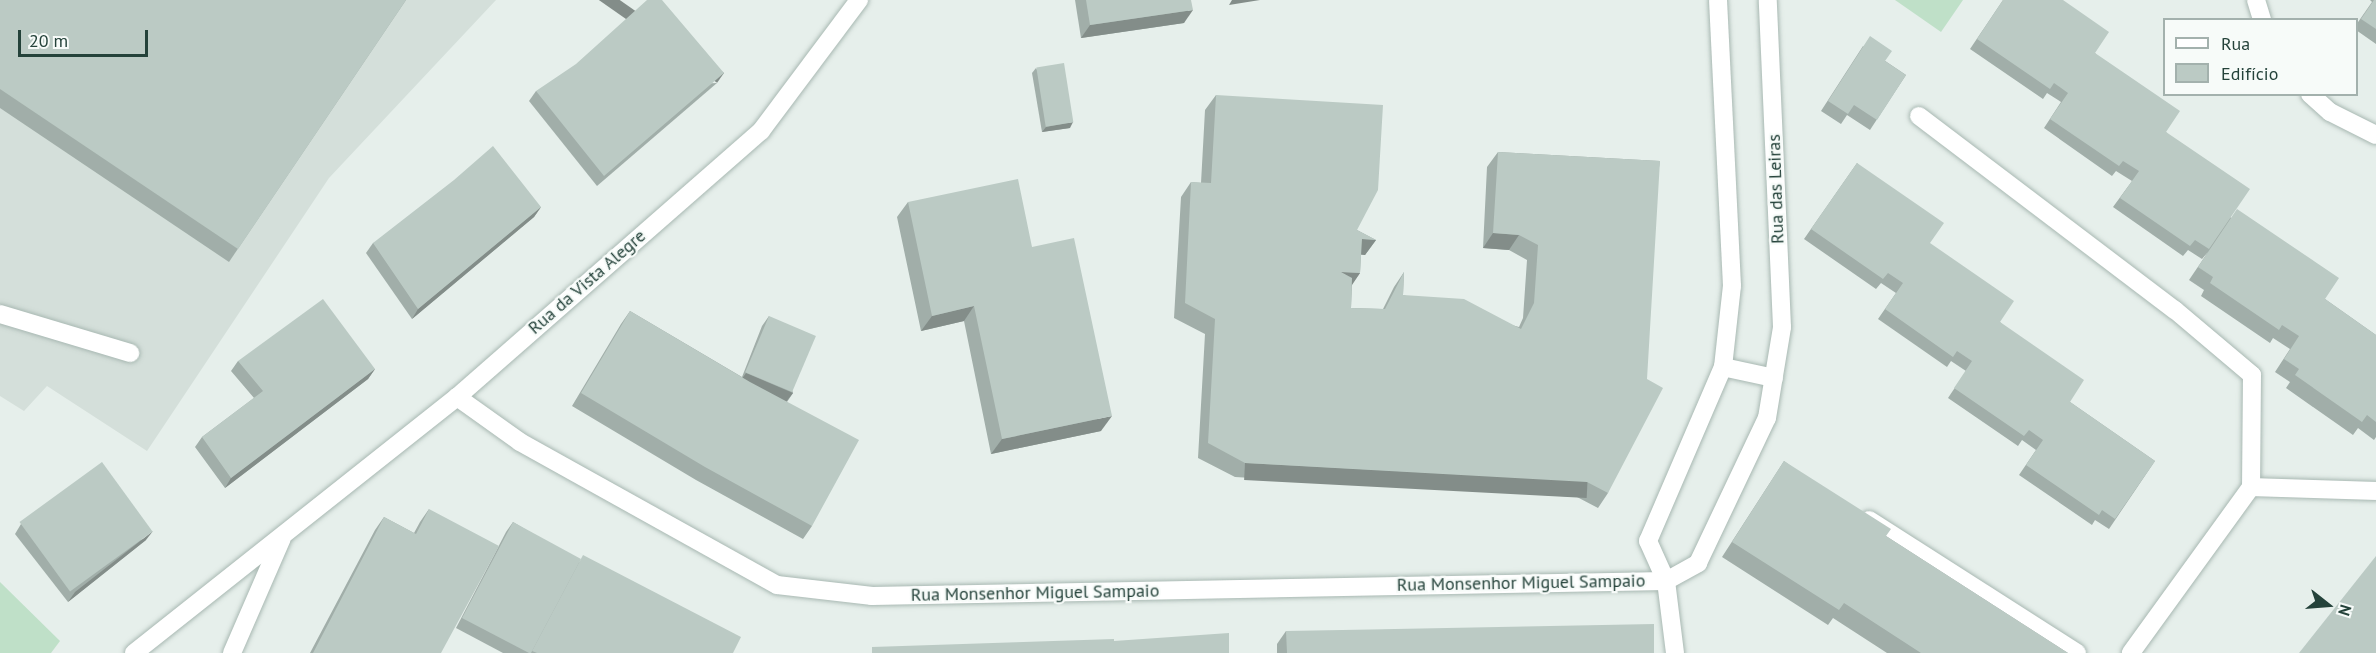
<!DOCTYPE html>
<html>
<head>
<meta charset="utf-8">
<style>
  body { margin:0 }
  #map { position:relative; width:2376px; height:653px; overflow:hidden; background:#e6efeb; font-family:"PT Sans",sans-serif }
  div>[style] { position:absolute }
  [style*='--x'] { left:calc(var(--x)*1px); top:calc(var(--y)*1px); width:calc(var(--w)*1px); rotate:calc(var(--a)*1deg) }
  .built>* { inset:0; background:#d4dfda }
  .green>* { inset:0; background:#bfe0c8 }
  .roads { filter:drop-shadow(0 0 2px #a8b8b2) drop-shadow(0 0 2px #a8b8b2) }
  .lane>* { height:18px; margin:-9px; padding:0 9px; transform-origin:9px; border-radius:9px; background:#fff }
  .street>* { height:18px; margin:-9px; padding:0 9px; transform-origin:9px; border-radius:9px; background:#fff }
  .wall>* { inset:0; background:#a1aea9 }
  .shaded-wall>* { inset:0; background:#838d89; transform-origin:0 0 }
  .building>* { inset:0; background:#bbcac4; transform-origin:0 0 }
  span { translate:-50% -50%; white-space:nowrap; text-align:center; line-height:1.15; -webkit-text-stroke:4.5px #f7fbf9; paint-order:stroke }
  .street-label { font-size:18px; color:#24423a }
  .legend { position:absolute; left:2163px; top:18px; width:195px; height:78px; box-sizing:border-box; background:#f7fbf9; border:2px solid #a3b1ad; margin:0; padding:8px 10px; list-style:none; font-size:18px; color:#24423a }
  .legend li { display:flex; align-items:center; gap:12px; height:30px }
  .legend b { width:30px; border:2px solid #a3b1ad }
  .north { position:absolute; left:2298px; top:575px; width:60px; height:60px; -webkit-text-stroke:4px #f7fbf9; paint-order:stroke; rotate:107deg; font-size:16px; font-weight:700; line-height:24px; text-align:center; color:#24423a }
  .north::after { content:''; display:block; margin:auto; width:21px; height:27px; background:#24423a; clip-path:polygon(50% 0,100% 100%,50% 72%,0 100%) }
  .scale { position:absolute; left:18px; top:30px; width:130px; height:27px; box-sizing:border-box; border:3px solid #24423a; border-top:0; padding-left:8px; font-size:18px; line-height:21px; white-space:nowrap; color:#24423a; -webkit-text-stroke:4px #f7fbf9; paint-order:stroke }
</style>
</head>
<body>
<div id="map">
  <div class="built">
    <div style="clip-path:polygon(0 0,496px 0,329px 178px,147px 451px,47px 386px,24px 411px,0 396px)"></div>
  </div>
  <div class="green">
    <div style="clip-path:polygon(1895px 0,1963px 0,1941px 32px)"></div>
    <div style="clip-path:polygon(0 582px,60px 641px,51px 653px,0 653px)"></div>
  </div>
  <div class="roads">
    <div class="lane">
      <div style="--x:2256;--y:0;--w:21;--a:73"></div>
      <div style="--x:2310;--y:94;--w:27;--a:42"></div>
      <div style="--x:2330;--y:112;--w:51;--a:26.6"></div>
      <div style="--x:1919;--y:116;--w:321;--a:37.2"></div>
      <div style="--x:2175;--y:310;--w:101;--a:40.2"></div>
      <div style="--x:2252;--y:375;--w:112;--a:90.5"></div>
      <div style="--x:2251;--y:487;--w:205;--a:125.9"></div>
      <div style="--x:0;--y:314;--w:136;--a:16.7"></div>
      <div style="--x:2251;--y:487;--w:125;--a:1.8"></div>
      <div style="--x:1869;--y:520;--w:247;--a:32.6"></div>
    </div>
    <div class="street">
      <div style="--x:1723;--y:367;--w:52;--a:12.2"></div>
      <div style="--x:457;--y:397;--w:77;--a:35.5"></div>
      <div style="--x:520;--y:442;--w:294;--a:29.1"></div>
      <div style="--x:777;--y:585;--w:96;--a:6.6"></div>
      <div style="--x:872;--y:596;--w:794;--a:-1.08"></div>
      <div style="--x:1666;--y:581;--w:37;--a:-29"></div>
      <div style="--x:1698;--y:563;--w:161;--a:-64.6"></div>
      <div style="--x:1767;--y:418;--w:92;--a:-80.6"></div>
      <div style="--x:1782;--y:327;--w:327;--a:-92.5"></div>
      <div style="--x:134;--y:653;--w:412;--a:-38.4"></div>
      <div style="--x:457;--y:397;--w:404;--a:-41.2"></div>
      <div style="--x:761;--y:131;--w:164;--a:-53.2"></div>
      <div style="--x:232;--y:653;--w:125;--a:-66.5"></div>
      <div style="--x:1675;--y:653;--w:73;--a:-97.1"></div>
      <div style="--x:1666;--y:581;--w:44;--a:-114.2"></div>
      <div style="--x:1648;--y:541;--w:189;--a:-66.7"></div>
      <div style="--x:1723;--y:367;--w:81;--a:-83.7"></div>
      <div style="--x:1732;--y:286;--w:286;--a:-92.8"></div>
    </div>
  </div>
  <div class="wall">
    <div style="clip-path:polygon(0 0,406px 0,229px 262px,0 108px)"></div>
    <div style="clip-path:polygon(1075px 0,1191px 0,1184px 23px,1081px 38px)"></div>
    <div style="clip-path:polygon(2003px 0,2095px 53px,2166px 132px,2231px 218px,2325px 299px,2376px 335px,2376px 437px,2374px 440px,2358px 428px,2353px 435px,2286px 388px,2290px 382px,2275px 372px,2290px 349px,2273px 338px,2270px 343px,2201px 296px,2204px 290px,2189px 280px,2208px 252px,2202px 259px,2188px 250px,2183px 256px,2113px 207px,2132px 181px,2116px 171px,2112px 176px,2044px 128px,2061px 102px,2047px 93px,2043px 99px,1970px 49px)"></div>
    <div style="clip-path:polygon(2370px 0,2376px 0,2376px 44px,2356px 30px,2356px 25px,2372px 2px)"></div>
    <div style="clip-path:polygon(1863px 46px,1906px 75px,1870px 130px,1847px 115px,1841px 124px,1821px 111px)"></div>
    <div style="clip-path:polygon(1036px 68px,1070px 128px,1042px 132px,1032px 73px)"></div>
    <div style="clip-path:polygon(717px 83px,597px 186px,529px 101px,536px 91px)"></div>
    <div style="clip-path:polygon(1216px 95px,1357px 230px,1376px 240px,1365px 255px,1361px 254px,1360px 273px,1352px 284px,1351px 308px,1383px 309px,1394px 287px,1404px 272px,1403px 295px,1519px 327px,1523px 318px,1527px 260px,1509px 250px,1483px 248px,1487px 167px,1498px 152px,1660px 161px,1608px 493px,1598px 508px,1577px 497px,1235px 477px,1198px 458px,1205px 334px,1174px 318px,1181px 197px,1191px 182px,1201px 183px,1205px 110px)"></div>
    <div style="clip-path:polygon(1857px 163px,2000px 322px,2070px 402px,2155px 461px,2109px 529px,2095px 520px,2092px 525px,2019px 475px,2036px 450px,2022px 440px,2018px 446px,1948px 398px,1966px 371px,1951px 361px,1947px 367px,1878px 319px,1896px 293px,1881px 283px,1876px 289px,1804px 239px)"></div>
    <div style="clip-path:polygon(908px 202px,1032px 247px,1101px 431px,991px 454px,964px 321px,921px 331px,897px 217px)"></div>
    <div style="clip-path:polygon(541px 207px,534px 217px,412px 319px,366px 253px,373px 243px)"></div>
    <div style="clip-path:polygon(630px 311px,742px 377px,762px 326px,769px 316px,793px 393px,787px 402px,812px 526px,803px 539px,696px 480px,572px 406px,621px 324px)"></div>
    <div style="clip-path:polygon(238px 361px,375px 369px,368px 379px,225px 488px,195px 447px,202px 437px,254px 398px,231px 371px)"></div>
    <div style="clip-path:polygon(1784px 461px,1886px 536px,2068px 653px,1887px 653px,1833px 618px,1828px 625px,1722px 557px)"></div>
    <div style="clip-path:polygon(429px 509px,441px 653px,310px 653px,375px 530px,384px 517px,414px 533px,420px 522px)"></div>
    <div style="clip-path:polygon(513px 522px,733px 653px,503px 653px,456px 628px,506px 532px)"></div>
    <div style="clip-path:polygon(21px 524px,146px 540px,68px 602px,15px 534px)"></div>
    <div style="clip-path:polygon(1286px 631px,1654px 653px,1277px 653px,1277px 644px)"></div>
  </div>
  <div class="shaded-wall">
    <div style="clip-path:polygon(1232px 0,1260px 0,1229px 5px)"></div>
    <div style="clip-path:polygon(1193px 10px,1184px 23px,1081px 38px,1090px 25px)"></div>
    <div style="left:724px;top:73px;width:12px;height:158px;rotate:125deg"></div>
    <div style="clip-path:polygon(1073px 122px,1070px 128px,1042px 132px,1046px 127px)"></div>
    <div style="clip-path:polygon(541px 207px,534px 217px,412px 319px,418px 309px)"></div>
    <div style="clip-path:polygon(1493px 233px,1519px 235px,1509px 250px,1483px 248px)"></div>
    <div style="clip-path:polygon(1362px 239px,1376px 240px,1365px 255px,1352px 254px)"></div>
    <div style="clip-path:polygon(1341px 272px,1360px 273px,1350px 288px)"></div>
    <div style="clip-path:polygon(974px 306px,964px 321px,921px 331px,932px 316px)"></div>
    <div style="clip-path:polygon(375px 369px,368px 379px,225px 488px,231px 478px)"></div>
    <div style="clip-path:polygon(746px 373px,793px 393px,786px 402px,739px 383px)"></div>
    <div style="clip-path:polygon(1112px 416px,1101px 431px,991px 454px,1002px 439px)"></div>
    <div style="left:1245px;top:463px;width:343px;height:17px;rotate:3deg"></div>
    <div style="clip-path:polygon(153px 531px,146px 540px,68px 602px,75px 592px)"></div>
  </div>
  <div class="building">
    <div style="clip-path:polygon(0 0,406px 0,238px 249px,0 89px)"></div>
    <div style="clip-path:polygon(647px 0,662px 0,724px 73px,604px 176px,536px 91px,576px 64px)"></div>
    <div style="clip-path:polygon(1086px 0,1191px 0,1193px 10px,1090px 25px)"></div>
    <div style="clip-path:polygon(2003px 0,2063px 0,2109px 32px,2095px 53px,2180px 111px,2166px 132px,2250px 189px,2209px 249px,2195px 240px,2190px 246px,2120px 198px,2139px 171px,2123px 161px,2119px 166px,2050px 119px,2068px 93px,2054px 83px,2050px 89px,1977px 39px)"></div>
    <div style="clip-path:polygon(2374px 0,2376px 0,2376px 29px,2361px 19px)"></div>
    <div style="clip-path:polygon(1870px 36px,1892px 51px,1885px 61px,1906px 75px,1877px 120px,1854px 105px,1848px 114px,1828px 101px)"></div>
    <div style="left:1064px;top:63px;width:60px;height:28px;rotate:81deg"></div>
    <div style="clip-path:polygon(1216px 95px,1383px 105px,1378px 190px,1357px 230px,1376px 240px,1362px 239px,1360px 273px,1341px 272px,1352px 278px,1351px 308px,1385px 309px,1404px 272px,1403px 295px,1464px 299px,1521px 329px,1534px 303px,1538px 245px,1519px 235px,1493px 233px,1498px 152px,1660px 161px,1647px 379px,1663px 388px,1608px 493px,1587px 482px,1245px 463px,1208px 443px,1215px 319px,1185px 303px,1191px 182px,1211px 183px)"></div>
    <div style="clip-path:polygon(493px 146px,541px 207px,418px 309px,373px 243px,454px 180px)"></div>
    <div style="clip-path:polygon(1857px 163px,1944px 223px,1930px 243px,2014px 301px,2000px 322px,2084px 380px,2070px 402px,2155px 461px,2115px 519px,2102px 510px,2099px 515px,2026px 465px,2043px 440px,2029px 430px,2024px 436px,1954px 388px,1972px 361px,1957px 351px,1953px 357px,1885px 309px,1903px 283px,1888px 273px,1883px 279px,1811px 229px)"></div>
    <div style="clip-path:polygon(1018px 179px,1032px 247px,1074px 238px,1112px 416px,1002px 439px,974px 306px,932px 316px,908px 202px)"></div>
    <div style="clip-path:polygon(2237px 209px,2339px 278px,2325px 299px,2376px 335px,2376px 422px,2367px 415px,2362px 422px,2295px 375px,2299px 369px,2284px 359px,2299px 336px,2282px 325px,2279px 330px,2210px 283px,2213px 277px,2198px 267px)"></div>
    <div style="clip-path:polygon(323px 299px,375px 369px,231px 478px,202px 437px,263px 391px,238px 361px)"></div>
    <div style="clip-path:polygon(630px 311px,750px 382px,859px 440px,812px 526px,705px 467px,581px 393px)"></div>
    <div style="left:769px;top:316px;width:51px;height:61px;rotate:23deg"></div>
    <div style="clip-path:polygon(1784px 461px,1891px 529px,1886px 536px,2068px 653px,1921px 653px,1844px 603px,1839px 610px,1732px 542px)"></div>
    <div style="left:102px;top:462px;width:86px;height:102px;rotate:54deg"></div>
    <div style="clip-path:polygon(429px 509px,499px 546px,441px 653px,313px 653px,384px 517px,416px 534px)"></div>
    <div style="clip-path:polygon(513px 522px,581px 559px,531px 653px,529px 653px,462px 618px)"></div>
    <div style="clip-path:polygon(583px 555px,741px 637px,733px 653px,537px 653px,532px 651px)"></div>
    <div style="clip-path:polygon(2376px 556px,2376px 653px,2299px 653px)"></div>
    <div style="clip-path:polygon(1654px 624px,1654px 653px,1287px 653px,1286px 631px)"></div>
    <div style="clip-path:polygon(1229px 633px,1229px 653px,1114px 653px,1114px 641px)"></div>
    <div style="clip-path:polygon(1114px 639px,1114px 653px,872px 653px,872px 647px)"></div>
  </div>
  <div class="street-label">
    <span style="left:1776px;top:189px;rotate:-92deg">Rua das Leiras</span>
    <span style="left:587px;top:282px;rotate:-41deg">Rua da Vista Alegre</span>
    <span style="left:1521px;top:583px;rotate:-1deg">Rua Monsenhor Miguel Sampaio</span>
    <span style="left:1035px;top:593px;rotate:-1deg">Rua Monsenhor Miguel Sampaio</span>
  </div>
  <ul class="legend">
  <li><b style="height:8px;background:#fff"></b>Rua</li>
  <li><b style="height:16px;background:#bbcac4"></b>Edifício</li>
  </ul>
  <div class="north">N</div>
  <div class="scale">20 m</div>
</div>
</body>
</html>
